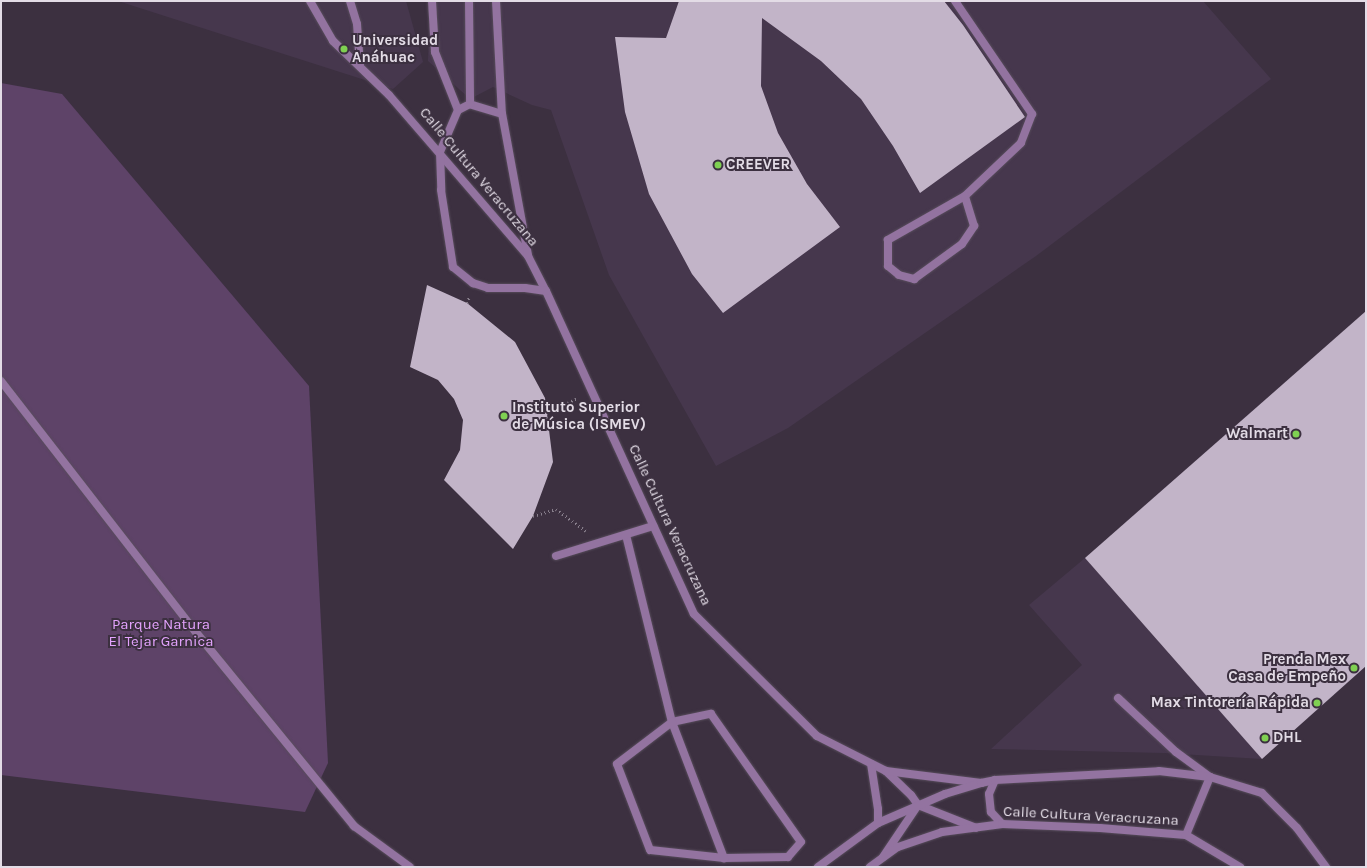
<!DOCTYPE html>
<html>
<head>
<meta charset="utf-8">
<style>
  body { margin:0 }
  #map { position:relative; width:1367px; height:868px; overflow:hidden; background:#3c3040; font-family:Karla,sans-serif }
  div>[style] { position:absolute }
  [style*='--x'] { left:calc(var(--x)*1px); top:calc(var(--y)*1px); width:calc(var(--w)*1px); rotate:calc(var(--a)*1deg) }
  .built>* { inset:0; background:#46374d }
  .green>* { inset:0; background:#5e4368 }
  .building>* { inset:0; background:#c2b4c8 }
  .path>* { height:2.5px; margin-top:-1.25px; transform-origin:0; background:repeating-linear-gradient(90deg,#887f8c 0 1px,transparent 0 4px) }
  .roads { filter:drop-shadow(0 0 1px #574c5b) drop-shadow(0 0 1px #574c5b) }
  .lane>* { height:8px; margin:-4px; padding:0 4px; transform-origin:4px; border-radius:4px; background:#9373a0 }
  .street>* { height:8px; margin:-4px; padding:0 4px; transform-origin:4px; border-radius:4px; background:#9373a0 }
  .dots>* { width:11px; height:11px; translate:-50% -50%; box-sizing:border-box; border:2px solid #3c3040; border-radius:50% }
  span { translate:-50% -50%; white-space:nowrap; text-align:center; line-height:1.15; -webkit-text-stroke:4px #3c3040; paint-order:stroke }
  .poi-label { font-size:15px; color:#e3dce6; font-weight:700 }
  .left { translate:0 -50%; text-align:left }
  .right { translate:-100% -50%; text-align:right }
  .street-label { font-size:15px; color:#e3dce6 }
  .park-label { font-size:15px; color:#e4a3fe }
  .frame { position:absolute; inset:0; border:2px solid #e3dce6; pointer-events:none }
</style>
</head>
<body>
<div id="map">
  <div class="built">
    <div style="clip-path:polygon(118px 1px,406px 1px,423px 62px,393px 89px)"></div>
    <div style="clip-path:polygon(430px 1px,1203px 1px,1271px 79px,1036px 256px,788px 428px,716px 466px,609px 275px,551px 110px,532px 105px,493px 87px,470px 99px,428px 61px)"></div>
    <div style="clip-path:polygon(1085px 558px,1262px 759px,1164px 753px,991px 749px,1082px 665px,1029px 605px)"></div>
  </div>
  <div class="green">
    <div style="clip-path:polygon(1px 83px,62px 94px,309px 386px,328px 763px,305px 812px,1px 775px)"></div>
  </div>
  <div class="building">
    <div style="clip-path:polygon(679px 1px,944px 1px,963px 25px,1025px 117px,920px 193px,893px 146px,861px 99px,821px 61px,762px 18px,761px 86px,778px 133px,807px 184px,840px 227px,723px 313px,692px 274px,649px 194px,625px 112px,615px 37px,666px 38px)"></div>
    <div style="clip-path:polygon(427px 285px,467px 303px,515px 342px,545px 398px,553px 462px,533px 516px,513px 549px,444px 480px,460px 450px,463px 420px,454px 399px,438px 380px,410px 367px)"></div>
    <div style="clip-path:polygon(1366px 311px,1366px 666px,1262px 759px,1085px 558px)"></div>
  </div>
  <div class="path">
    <div style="--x:467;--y:303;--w:6;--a:-72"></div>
    <div style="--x:546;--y:413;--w:35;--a:-25"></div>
    <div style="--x:533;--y:516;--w:24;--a:-17"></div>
    <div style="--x:556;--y:509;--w:37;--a:36"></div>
  </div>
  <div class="roads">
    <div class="lane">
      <div style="--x:310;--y:1;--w:46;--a:60.1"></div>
      <div style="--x:333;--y:41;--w:78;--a:44"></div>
      <div style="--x:389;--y:95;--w:213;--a:49.2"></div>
      <div style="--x:528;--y:256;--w:39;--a:63"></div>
      <div style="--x:546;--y:291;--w:355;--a:65.4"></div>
      <div style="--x:694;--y:614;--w:173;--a:44.8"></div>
      <div style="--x:817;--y:736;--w:77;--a:26.9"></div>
      <div style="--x:886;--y:771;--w:35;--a:44"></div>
      <div style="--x:911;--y:795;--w:12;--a:55"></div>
      <div style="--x:918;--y:805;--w:62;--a:21.6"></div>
      <div style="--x:350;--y:1;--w:24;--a:73"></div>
      <div style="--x:357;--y:24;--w:42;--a:85.9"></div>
      <div style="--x:432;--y:1;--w:51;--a:86.6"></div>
      <div style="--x:435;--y:52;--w:62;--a:68.4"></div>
      <div style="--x:469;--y:1;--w:103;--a:89.4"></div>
      <div style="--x:496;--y:1;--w:113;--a:87"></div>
      <div style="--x:955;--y:1;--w:137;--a:55.7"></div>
      <div style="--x:1032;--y:114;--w:31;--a:111"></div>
      <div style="--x:1021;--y:143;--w:77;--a:136.6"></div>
      <div style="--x:965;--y:196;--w:89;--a:150.3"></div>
      <div style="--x:888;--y:240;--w:26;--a:90"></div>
      <div style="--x:888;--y:266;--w:14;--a:39"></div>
      <div style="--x:899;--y:275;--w:16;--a:15"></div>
      <div style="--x:914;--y:279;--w:59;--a:-36.1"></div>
      <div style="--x:962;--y:244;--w:22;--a:-56"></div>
      <div style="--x:974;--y:226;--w:31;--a:-107"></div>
      <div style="--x:528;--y:255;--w:143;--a:-100.4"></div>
      <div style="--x:502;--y:114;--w:34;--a:-163"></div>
      <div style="--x:470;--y:104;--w:13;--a:153"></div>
      <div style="--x:458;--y:110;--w:46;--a:113.2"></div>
      <div style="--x:440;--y:152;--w:38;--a:88"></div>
      <div style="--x:441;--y:190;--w:78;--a:81.1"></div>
      <div style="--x:453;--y:267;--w:26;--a:39"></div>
      <div style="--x:473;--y:283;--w:16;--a:18"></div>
      <div style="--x:488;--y:288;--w:37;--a:0"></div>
      <div style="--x:525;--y:288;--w:21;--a:8"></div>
      <div style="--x:626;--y:535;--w:193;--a:76.2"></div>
      <div style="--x:672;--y:722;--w:40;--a:-12"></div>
      <div style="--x:711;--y:714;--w:156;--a:54.9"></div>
      <div style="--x:801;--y:842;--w:20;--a:131"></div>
      <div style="--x:788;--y:857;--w:64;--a:179.1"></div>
      <div style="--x:724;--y:858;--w:74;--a:-173.8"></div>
      <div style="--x:650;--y:850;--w:92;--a:-111"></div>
      <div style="--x:617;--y:764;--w:69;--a:-37.4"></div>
      <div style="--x:672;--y:722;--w:146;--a:69.1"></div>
      <div style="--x:556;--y:556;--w:102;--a:-17.2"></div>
      <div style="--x:1118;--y:698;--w:79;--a:43"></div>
      <div style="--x:1176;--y:752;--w:42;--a:36.3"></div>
      <div style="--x:871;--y:764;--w:46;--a:81.2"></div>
      <div style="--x:878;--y:809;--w:14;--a:90"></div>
      <div style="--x:886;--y:771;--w:96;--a:7.2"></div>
      <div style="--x:883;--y:857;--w:63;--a:-56.1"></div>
    </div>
    <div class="street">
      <div style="--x:1;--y:381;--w:316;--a:52.2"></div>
      <div style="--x:195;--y:631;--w:252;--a:50.8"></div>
      <div style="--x:354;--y:826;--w:69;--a:36.2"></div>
      <div style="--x:995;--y:780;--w:15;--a:113"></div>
      <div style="--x:989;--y:794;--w:18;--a:84"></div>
      <div style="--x:991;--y:812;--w:16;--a:47"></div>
      <div style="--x:1186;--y:835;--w:63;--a:-67.5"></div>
      <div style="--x:818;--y:867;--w:74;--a:-36.3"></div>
      <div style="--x:878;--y:823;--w:73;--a:-23.4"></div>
      <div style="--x:945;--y:794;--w:38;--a:-17"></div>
      <div style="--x:981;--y:783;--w:14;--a:-12"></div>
      <div style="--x:995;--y:780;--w:164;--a:-3.1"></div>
      <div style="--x:1159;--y:771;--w:51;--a:6.7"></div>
      <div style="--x:1210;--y:777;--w:54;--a:17.1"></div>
      <div style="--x:1262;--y:793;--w:49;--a:45"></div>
      <div style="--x:1297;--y:828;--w:49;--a:53.4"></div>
      <div style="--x:870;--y:867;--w:34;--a:-36"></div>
      <div style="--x:898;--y:847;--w:46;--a:-18.8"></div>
      <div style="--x:942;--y:832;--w:61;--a:-7.6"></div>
      <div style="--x:1002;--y:824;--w:98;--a:2.3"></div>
      <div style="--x:1100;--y:828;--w:86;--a:4.7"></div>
      <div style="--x:1186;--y:835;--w:63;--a:30.7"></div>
    </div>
  </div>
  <div class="dots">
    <div style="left:344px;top:49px;background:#7fd052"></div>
    <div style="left:718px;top:165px;background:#7fd052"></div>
    <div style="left:504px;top:416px;background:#7fd052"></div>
    <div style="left:1296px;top:434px;background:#7fd052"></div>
    <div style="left:1354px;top:668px;background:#7fd052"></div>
    <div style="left:1317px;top:703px;background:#7fd052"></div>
    <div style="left:1265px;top:738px;background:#7fd052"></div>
  </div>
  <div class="poi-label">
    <span class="left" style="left:352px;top:49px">Universidad<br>Anáhuac</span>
    <span class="left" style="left:726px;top:165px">CREEVER</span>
    <span class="left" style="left:512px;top:416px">Instituto Superior<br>de Música (ISMEV)</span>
    <span class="right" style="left:1288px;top:434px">Walmart</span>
    <span class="right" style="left:1346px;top:668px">Prenda Mex<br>Casa de Empeño</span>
    <span class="right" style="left:1309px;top:703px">Max Tintorería Rápida</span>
    <span class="left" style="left:1273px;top:738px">DHL</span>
  </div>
  <div class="street-label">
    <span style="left:479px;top:177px;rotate:50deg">Calle Cultura Veracruzana</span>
    <span style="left:670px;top:525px;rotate:65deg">Calle Cultura Veracruzana</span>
    <span style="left:1091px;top:816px;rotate:3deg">Calle Cultura Veracruzana</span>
  </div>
  <div class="park-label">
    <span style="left:161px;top:633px">Parque Natura<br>El Tejar Garnica</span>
  </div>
  <div class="frame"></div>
</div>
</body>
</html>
